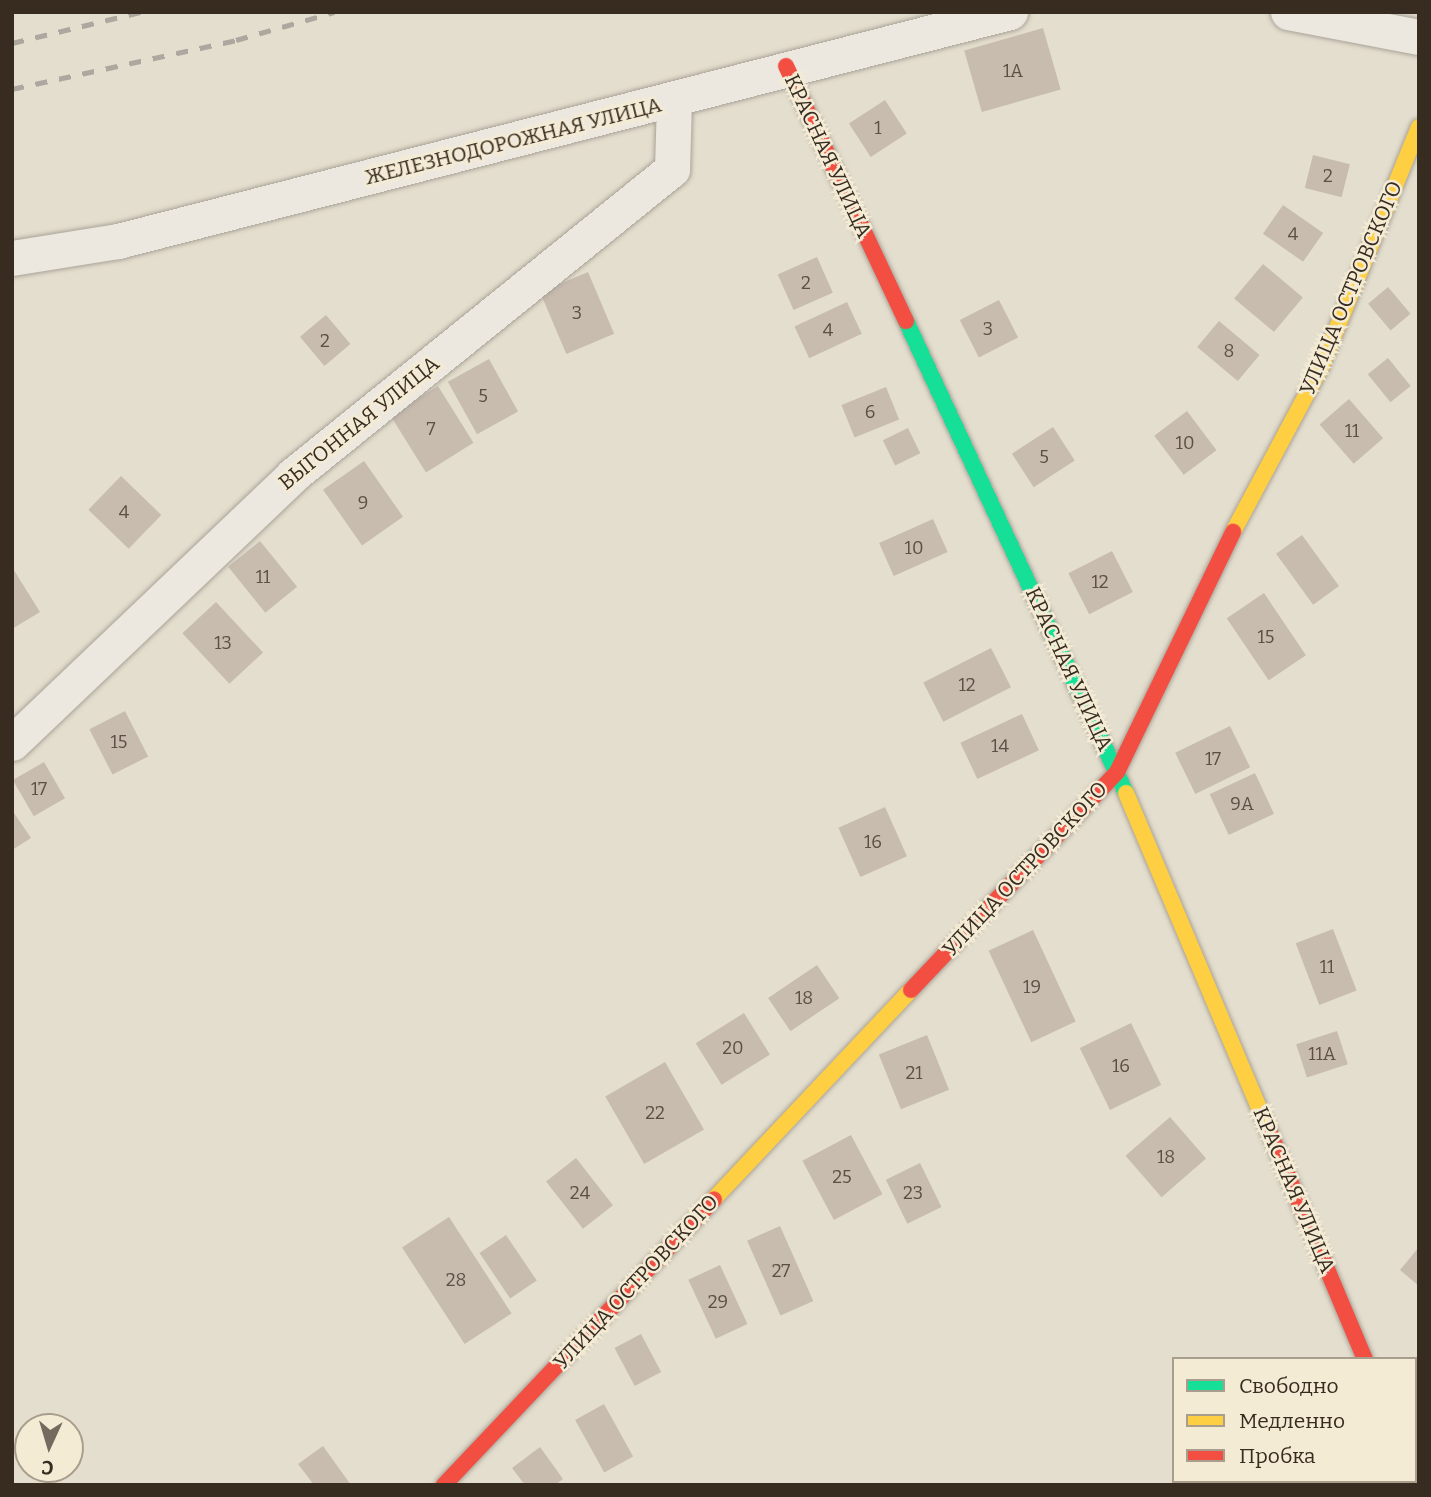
<!DOCTYPE html>
<html>
<head>
<meta charset="utf-8">
<style>
  body { margin:0 }
  #map { position:relative; width:1431px; height:1497px; overflow:hidden; background:#e4dece; font-family:Bitter,serif }
  div>[style] { position:absolute }
  [style*='--x'] { left:calc(var(--x)*1px); top:calc(var(--y)*1px); width:calc(var(--w)*1px); rotate:calc(var(--a)*1deg) }
  .building>* { inset:0; background:#c8bcaf; transform-origin:0 0 }
  .roads { filter:drop-shadow(0 0 2px #a9a398) drop-shadow(0 0 2px #a9a398) }
  .street>* { height:35px; margin:-17.5px; padding:0 17.5px; transform-origin:17.5px; border-radius:17.5px; background:#ece8e0 }
  .fast>* { height:16px; margin:-8px; padding:0 8px; transform-origin:8px; border-radius:8px; background:#16e098 }
  .slow>* { height:16px; margin:-8px; padding:0 8px; transform-origin:8px; border-radius:8px; background:#ffcf43 }
  .jam>* { height:16px; margin:-8px; padding:0 8px; transform-origin:8px; border-radius:8px; background:#f24e42 }
  .rail>* { height:5px; margin-top:-2.5px; transform-origin:0; background:repeating-linear-gradient(90deg,#aca8a0 0 12px,transparent 0 24px) }
  span { translate:-50% -50%; white-space:nowrap; text-align:center; line-height:1.15; -webkit-text-stroke:5px #f4ebd5; paint-order:stroke }
  .number-label { font-size:18px; color:#5c4f44 }
  .number-label span { -webkit-text-stroke-width:0 }
  .street-label { font-size:21px; color:#382b20 }
  .frame { position:absolute; inset:0; border:14px solid #382b20; pointer-events:none }
  .legend { position:absolute; left:1172px; top:1357px; width:245px; height:126px; box-sizing:border-box; background:#f4ebd5; border:2px solid #a99e8d; margin:0; padding:9px 12px; list-style:none; font-size:21px; color:#382b20 }
  .legend li { display:flex; align-items:center; gap:14px; height:35px }
  .legend b { width:35px; border:2px solid #a99e8d }
  .north { position:absolute; left:14px; top:1413px; width:70px; height:70px; box-sizing:border-box; background:#f4ebd5; border:2px solid #a99e8d; border-radius:50%; rotate:184deg; font-size:19px; font-weight:700; line-height:28px; text-align:center; color:#382b20 }
  .north::after { content:''; display:block; margin:auto; width:24px; height:32px; background:#746a5d; clip-path:polygon(50% 0,100% 100%,50% 72%,0 100%) }
</style>
</head>
<body>
<div id="map">
  <div class="building">
    <div style="left:1043px;top:28px;width:64px;height:82px;rotate:74deg"></div>
    <div style="left:885px;top:100px;width:40px;height:43px;rotate:57deg"></div>
    <div style="left:1313px;top:155px;width:38px;height:34px;rotate:14deg"></div>
    <div style="left:1283px;top:205px;width:49px;height:35px;rotate:35deg"></div>
    <div style="left:817px;top:257px;width:39px;height:43px;rotate:66deg"></div>
    <div style="left:1263px;top:264px;width:52px;height:45px;rotate:40deg"></div>
    <div style="left:588px;top:272px;width:67px;height:52px;rotate:67deg"></div>
    <div style="left:1388px;top:287px;width:35px;height:26px;rotate:50deg"></div>
    <div style="left:999px;top:300px;width:42px;height:44px;rotate:63deg"></div>
    <div style="left:847px;top:302px;width:35px;height:58px;rotate:65deg"></div>
    <div style="left:326px;top:315px;width:38px;height:34px;rotate:50deg"></div>
    <div style="left:1219px;top:321px;width:53px;height:34px;rotate:40deg"></div>
    <div style="left:1388px;top:358px;width:36px;height:26px;rotate:51deg"></div>
    <div style="left:489px;top:359px;width:60px;height:47px;rotate:61deg"></div>
    <div style="left:438px;top:386px;width:67px;height:56px;rotate:58deg"></div>
    <div style="left:886px;top:387px;width:35px;height:48px;rotate:68deg"></div>
    <div style="left:1349px;top:399px;width:52px;height:39px;rotate:49deg"></div>
    <div style="left:1187px;top:411px;width:49px;height:41px;rotate:53deg"></div>
    <div style="left:1053px;top:427px;width:40px;height:49px;rotate:57deg"></div>
    <div style="left:908px;top:428px;width:28px;height:28px;rotate:64deg"></div>
    <div style="left:364px;top:461px;width:68px;height:50px;rotate:55deg"></div>
    <div style="left:121px;top:476px;width:56px;height:47px;rotate:44deg"></div>
    <div style="left:933px;top:519px;width:36px;height:59px;rotate:66deg"></div>
    <div style="left:1302px;top:535px;width:63px;height:32px;rotate:54deg"></div>
    <div style="left:260px;top:541px;width:59px;height:41px;rotate:51deg"></div>
    <div style="left:1112px;top:551px;width:46px;height:49px;rotate:63deg"></div>
    <div style="clip-path:polygon(12px 567px,40px 612px,12px 629px)"></div>
    <div style="left:1264px;top:593px;width:75px;height:45px;rotate:56deg"></div>
    <div style="left:216px;top:602px;width:69px;height:46px;rotate:47deg"></div>
    <div style="left:991px;top:648px;width:44px;height:76px;rotate:63deg"></div>
    <div style="left:125px;top:711px;width:51px;height:40px;rotate:63deg"></div>
    <div style="left:1022px;top:714px;width:40px;height:68px;rotate:65deg"></div>
    <div style="left:1230px;top:726px;width:46px;height:61px;rotate:64deg"></div>
    <div style="left:44px;top:762px;width:42px;height:36px;rotate:60deg"></div>
    <div style="left:1255px;top:773px;width:45px;height:50px;rotate:65deg"></div>
    <div style="left:885px;top:807px;width:54px;height:51px;rotate:66deg"></div>
    <div style="clip-path:polygon(12px 810px,31px 838px,12px 850px)"></div>
    <div style="left:1333px;top:929px;width:66px;height:40px;rotate:69deg"></div>
    <div style="left:1033px;top:930px;width:101px;height:49px;rotate:65deg"></div>
    <div style="left:817px;top:965px;width:40px;height:59px;rotate:56deg"></div>
    <div style="left:744px;top:1013px;width:49px;height:57px;rotate:58deg"></div>
    <div style="left:1131px;top:1023px;width:69px;height:57px;rotate:64deg"></div>
    <div style="left:1337px;top:1031px;width:35px;height:43px;rotate:72deg"></div>
    <div style="left:927px;top:1035px;width:59px;height:52px;rotate:68deg"></div>
    <div style="left:665px;top:1062px;width:78px;height:69px;rotate:60deg"></div>
    <div style="left:1170px;top:1117px;width:55px;height:59px;rotate:49deg"></div>
    <div style="left:851px;top:1135px;width:67px;height:55px;rotate:62deg"></div>
    <div style="left:576px;top:1158px;width:60px;height:38px;rotate:52deg"></div>
    <div style="left:920px;top:1163px;width:49px;height:38px;rotate:64deg"></div>
    <div style="left:449px;top:1217px;width:115px;height:56px;rotate:57deg"></div>
    <div style="left:780px;top:1226px;width:82px;height:36px;rotate:66deg"></div>
    <div style="left:506px;top:1235px;width:55px;height:32px;rotate:56deg"></div>
    <div style="clip-path:polygon(1419px 1247px,1419px 1286px,1400px 1270px)"></div>
    <div style="left:720px;top:1265px;width:65px;height:35px;rotate:65deg"></div>
    <div style="left:641px;top:1334px;width:43px;height:30px;rotate:62deg"></div>
    <div style="left:604px;top:1404px;width:60px;height:33px;rotate:61deg"></div>
    <div style="clip-path:polygon(323px 1446px,351px 1485px,314px 1485px,298px 1464px)"></div>
    <div style="clip-path:polygon(540px 1447px,563px 1479px,555px 1485px,525px 1485px,512px 1468px)"></div>
    <div style="clip-path:polygon(1291px 1481px,1345px 1481px,1340px 1485px)"></div>
  </div>
  <div class="roads">
    <div class="street">
      <div style="--x:1288;--y:12;--w:133;--a:10.8"></div>
      <div style="--x:12;--y:258;--w:107;--a:-9.1"></div>
      <div style="--x:118;--y:241;--w:921;--a:-14.4"></div>
      <div style="--x:12;--y:743;--w:388;--a:-43.6"></div>
      <div style="--x:293;--y:475;--w:487;--a:-38.9"></div>
      <div style="--x:672;--y:169;--w:69;--a:-88.3"></div>
      <div style="--x:1415;--y:1477;--w:9;--a:69"></div>
    </div>
    <div class="fast">
      <div style="--x:906;--y:321;--w:521;--a:65.01"></div>
    </div>
    <div class="slow">
      <div style="--x:1233;--y:532;--w:187;--a:-61.9"></div>
      <div style="--x:1321;--y:367;--w:259;--a:-67.8"></div>
      <div style="--x:1126;--y:793;--w:367;--a:67.1"></div>
      <div style="--x:714;--y:1199;--w:287;--a:-46.7"></div>
    </div>
    <div class="jam">
      <div style="--x:786;--y:66;--w:282;--a:64.8"></div>
      <div style="--x:911;--y:990;--w:300;--a:-46.6"></div>
      <div style="--x:1117;--y:772;--w:267;--a:-64.2"></div>
      <div style="--x:1269;--y:1131;--w:247;--a:67.2"></div>
      <div style="--x:444;--y:1485;--w:393;--a:-46.6"></div>
    </div>
  </div>
  <div class="rail">
    <div style="--x:12;--y:43;--w:132;--a:-13.6"></div>
    <div style="--x:12;--y:89;--w:229;--a:-12.3"></div>
    <div style="--x:236;--y:40;--w:102;--a:-15.9"></div>
  </div>
  <div class="number-label">
    <span style="left:1013px;top:71px">1А</span>
    <span style="left:878px;top:128px">1</span>
    <span style="left:1328px;top:176px">2</span>
    <span style="left:1293px;top:234px">4</span>
    <span style="left:806px;top:283px">2</span>
    <span style="left:577px;top:313px">3</span>
    <span style="left:988px;top:329px">3</span>
    <span style="left:828px;top:330px">4</span>
    <span style="left:325px;top:341px">2</span>
    <span style="left:1229px;top:351px">8</span>
    <span style="left:483px;top:396px">5</span>
    <span style="left:870px;top:412px">6</span>
    <span style="left:431px;top:429px">7</span>
    <span style="left:1352px;top:431px">11</span>
    <span style="left:1185px;top:443px">10</span>
    <span style="left:1044px;top:457px">5</span>
    <span style="left:363px;top:503px">9</span>
    <span style="left:124px;top:512px">4</span>
    <span style="left:914px;top:548px">10</span>
    <span style="left:263px;top:577px">11</span>
    <span style="left:1100px;top:582px">12</span>
    <span style="left:1266px;top:637px">15</span>
    <span style="left:223px;top:643px">13</span>
    <span style="left:967px;top:685px">12</span>
    <span style="left:119px;top:742px">15</span>
    <span style="left:1000px;top:746px">14</span>
    <span style="left:1213px;top:759px">17</span>
    <span style="left:39px;top:789px">17</span>
    <span style="left:1242px;top:804px">9А</span>
    <span style="left:873px;top:842px">16</span>
    <span style="left:1327px;top:967px">11</span>
    <span style="left:1032px;top:987px">19</span>
    <span style="left:804px;top:998px">18</span>
    <span style="left:733px;top:1048px">20</span>
    <span style="left:1322px;top:1054px">11А</span>
    <span style="left:1121px;top:1066px">16</span>
    <span style="left:914px;top:1073px">21</span>
    <span style="left:655px;top:1113px">22</span>
    <span style="left:1166px;top:1157px">18</span>
    <span style="left:842px;top:1177px">25</span>
    <span style="left:580px;top:1193px">24</span>
    <span style="left:913px;top:1193px">23</span>
    <span style="left:781px;top:1271px">27</span>
    <span style="left:456px;top:1280px">28</span>
    <span style="left:718px;top:1302px">29</span>
  </div>
  <div class="street-label">
    <span style="left:513px;top:141px;rotate:-14deg">ЖЕЛЕЗНОДОРОЖНАЯ УЛИЦА</span>
    <span style="left:828px;top:156px;rotate:65deg">КРАСНАЯ УЛИЦА</span>
    <span style="left:1351px;top:288px;rotate:-67deg">УЛИЦА ОСТРОВСКОГО</span>
    <span style="left:359px;top:423px;rotate:-39deg">ВЫГОННАЯ УЛИЦА</span>
    <span style="left:1069px;top:669px;rotate:65deg">КРАСНАЯ УЛИЦА</span>
    <span style="left:1025px;top:869px;rotate:-47deg">УЛИЦА ОСТРОВСКОГО</span>
    <span style="left:1294px;top:1190px;rotate:67deg">КРАСНАЯ УЛИЦА</span>
    <span style="left:636px;top:1282px;rotate:-47deg">УЛИЦА ОСТРОВСКОГО</span>
  </div>
  <div class="frame"></div>
  <ul class="legend">
  <li><b style="height:9px;background:#16e098"></b>Свободно</li>
  <li><b style="height:9px;background:#ffcf43"></b>Медленно</li>
  <li><b style="height:9px;background:#f24e42"></b>Пробка</li>
  </ul>
  <div class="north">С</div>
</div>
</body>
</html>
